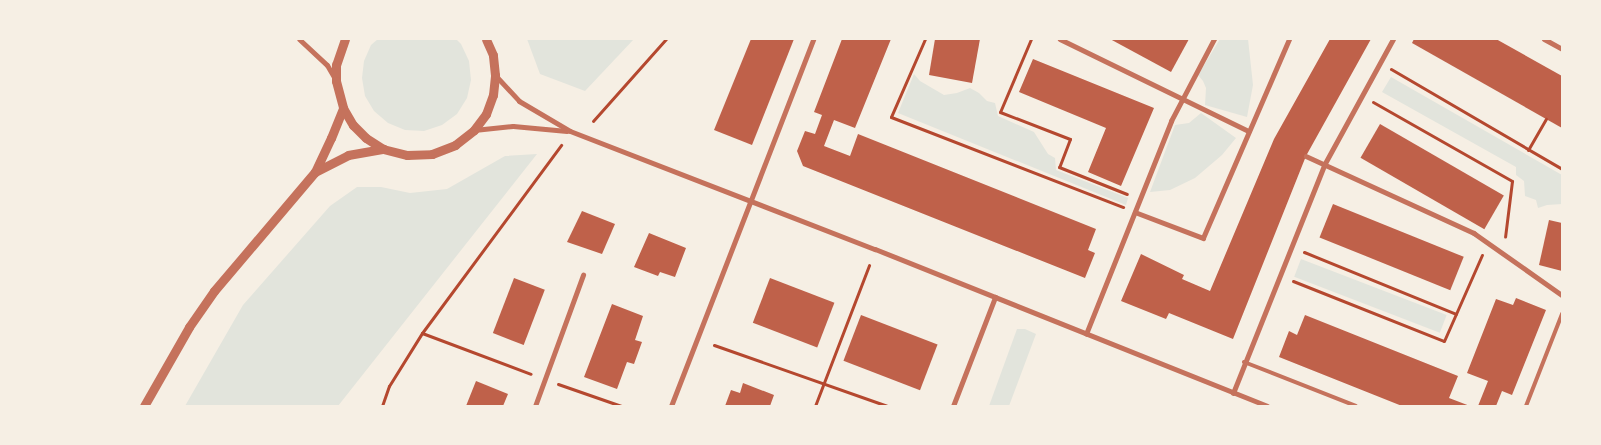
<!DOCTYPE html>
<html>
<head>
<meta charset="utf-8">
<style>
  body { margin:0 }
  #map { position:relative; width:1601px; height:445px; overflow:hidden; background:#f6efe4; font-family:Helvetica,sans-serif }
  div>[style] { position:absolute }
  [style*='--x'] { left:calc(var(--x)*1px); top:calc(var(--y)*1px); width:calc(var(--w)*1px); rotate:calc(var(--a)*1deg) }
  .green>* { inset:0; background:#e2e4dc; transform-origin:0 0 }
  .building>* { inset:0; background:#bf614a; transform-origin:0 0 }
  .path>* { height:3px; margin:-1.5px; padding:0 1.5px; transform-origin:1.5px; border-radius:1.5px; background:#b5482f }
  .service>* { height:4px; margin:-2px; padding:0 2px; transform-origin:2px; border-radius:2px; background:#c5725c }
  .pedestrian>* { height:4.5px; margin:-2.25px; padding:0 2.25px; transform-origin:2.25px; border-radius:2.25px; background:#c5725c }
  .minor>* { height:5px; margin:-2.5px; padding:0 2.5px; transform-origin:2.5px; border-radius:2.5px; background:#c5725c }
  .tertiary>* { height:9px; margin:-4.5px; padding:0 4.5px; transform-origin:4.5px; border-radius:4.5px; background:#c5725c }
  span { translate:-50% -50%; white-space:nowrap; text-align:center; line-height:1.15; -webkit-text-stroke:4.5px #f6efe4; paint-order:stroke }
  .frame { position:absolute; inset:0; border:40px solid #f6efe4; pointer-events:none }
</style>
</head>
<body>
<div id="map">
  <div class="green">
    <div style="clip-path:polygon(378px 39px,456px 39px,461px 44px,469px 61px,471px 80px,467px 98px,457px 114px,442px 125px,424px 131px,405px 130px,388px 123px,374px 111px,365px 96px,362px 78px,364px 61px,371px 45px)"></div>
    <div style="clip-path:polygon(527px 39px,634px 39px,585px 91px,540px 74px)"></div>
    <div style="clip-path:polygon(1220px 39px,1248px 39px,1253px 85px,1247px 117px,1205px 105px,1206px 88px,1203px 81px,1198px 75px)"></div>
    <div style="clip-path:polygon(914px 74px,920px 81px,944px 95px,957px 93px,970px 88px,979px 93px,987px 101px,995px 103px,998px 116px,1034px 132px,1048px 154px,1055px 158px,1056px 170px,1128px 198px,1126px 205px,898px 113px)"></div>
    <div style="clip-path:polygon(1391px 77px,1562px 175px,1562px 204px,1547px 205px,1538px 208px,1536px 200px,1525px 196px,1524px 181px,1516px 175px,1516px 167px,1382px 92px)"></div>
    <div style="clip-path:polygon(1201px 113px,1236px 138px,1222px 155px,1195px 178px,1170px 190px,1150px 192px,1175px 125px,1189px 123px)"></div>
    <div style="clip-path:polygon(537px 154px,338px 406px,185px 406px,243px 305px,330px 206px,357px 187px,381px 187px,410px 193px,447px 189px,505px 156px)"></div>
    <div style="left:1301px;top:259px;width:156px;height:19px;rotate:21deg"></div>
    <div style="clip-path:polygon(1017px 329px,1025px 329px,1036px 334px,1009px 406px,989px 406px)"></div>
  </div>
  <div class="building">
    <div style="clip-path:polygon(751px 39px,794px 39px,752px 145px,714px 130px)"></div>
    <div style="clip-path:polygon(842px 39px,891px 39px,855px 128px,834px 120px,824px 146px,850px 156px,858px 134px,1096px 229px,1088px 250px,1095px 253px,1085px 278px,803px 166px,797px 151px,805px 131px,815px 134px,822px 115px,814px 112px)"></div>
    <div style="clip-path:polygon(935px 39px,980px 39px,972px 83px,929px 75px)"></div>
    <div style="clip-path:polygon(1110px 39px,1189px 39px,1171px 72px)"></div>
    <div style="clip-path:polygon(1330px 39px,1371px 39px,1306px 156px,1233px 339px,1169px 313px,1166px 319px,1121px 301px,1141px 254px,1184px 275px,1182px 279px,1210px 291px,1274px 139px)"></div>
    <div style="clip-path:polygon(1414px 39px,1496px 39px,1562px 76px,1562px 128px,1412px 43px)"></div>
    <div style="clip-path:polygon(1033px 59px,1154px 108px,1121px 186px,1088px 172px,1106px 128px,1019px 92px)"></div>
    <div style="left:1380px;top:124px;width:143px;height:39px;rotate:30deg"></div>
    <div style="left:1333px;top:204px;width:141px;height:36px;rotate:22deg"></div>
    <div style="clip-path:polygon(582px 211px,615px 224px,602px 254px,567px 242px)"></div>
    <div style="clip-path:polygon(1549px 220px,1562px 223px,1562px 271px,1539px 265px)"></div>
    <div style="clip-path:polygon(649px 233px,686px 248px,675px 277px,660px 272px,658px 276px,634px 267px)"></div>
    <div style="left:514px;top:278px;width:33px;height:59px;rotate:21deg"></div>
    <div style="left:770px;top:278px;width:69px;height:48px;rotate:21deg"></div>
    <div style="clip-path:polygon(1516px 298px,1546px 310px,1512px 395px,1502px 391px,1496px 406px,1478px 406px,1488px 381px,1467px 373px,1496px 299px,1513px 305px)"></div>
    <div style="clip-path:polygon(612px 304px,643px 316px,635px 340px,642px 342px,634px 364px,627px 362px,617px 389px,584px 377px)"></div>
    <div style="left:861px;top:315px;width:82px;height:49px;rotate:21deg"></div>
    <div style="clip-path:polygon(1305px 315px,1458px 376px,1449px 398px,1470px 406px,1402px 406px,1279px 357px,1289px 331px,1297px 335px)"></div>
    <div style="clip-path:polygon(476px 381px,508px 394px,503px 406px,466px 406px)"></div>
    <div style="clip-path:polygon(743px 383px,774px 395px,770px 406px,725px 406px,731px 390px,740px 393px)"></div>
  </div>
  <div class="path">
    <div style="--x:925;--y:39;--w:85;--a:113.6"></div>
    <div style="--x:891;--y:117;--w:249;--a:21.2"></div>
    <div style="--x:1031;--y:39;--w:79;--a:113"></div>
    <div style="--x:1000;--y:112;--w:75;--a:21.1"></div>
    <div style="--x:1070;--y:139;--w:30;--a:111"></div>
    <div style="--x:1059;--y:167;--w:73;--a:21.7"></div>
    <div style="--x:1391;--y:69;--w:198;--a:30.3"></div>
    <div style="--x:1373;--y:102;--w:160;--a:29.6"></div>
    <div style="--x:1512;--y:181;--w:56;--a:97.1"></div>
    <div style="--x:593;--y:121;--w:110;--a:-48.3"></div>
    <div style="--x:1528;--y:150;--w:36;--a:-60"></div>
    <div style="--x:1304;--y:252;--w:164;--a:22.2"></div>
    <div style="--x:1293;--y:281;--w:162;--a:21.7"></div>
    <div style="--x:1444;--y:341;--w:94;--a:-66.2"></div>
    <div style="--x:422;--y:333;--w:116;--a:20.6"></div>
    <div style="--x:714;--y:345;--w:183;--a:19.4"></div>
    <div style="--x:558;--y:384;--w:67;--a:19.2"></div>
    <div style="--x:382;--y:406;--w:21;--a:-71"></div>
    <div style="--x:389;--y:386;--w:62;--a:-58.1"></div>
    <div style="--x:422;--y:333;--w:234;--a:-53.5"></div>
    <div style="--x:815;--y:406;--w:151;--a:-69"></div>
  </div>
  <div class="service">
    <div style="--x:1244;--y:362;--w:120;--a:21.4"></div>
    <div style="--x:1526;--y:406;--w:99;--a:-68.6"></div>
  </div>
  <div class="pedestrian">
    <div style="--x:1060;--y:39;--w:210;--a:26"></div>
    <div style="--x:1306;--y:156;--w:185;--a:24.6"></div>
    <div style="--x:1474;--y:233;--w:108;--a:35.2"></div>
    <div style="--x:1135;--y:212;--w:73;--a:20.9"></div>
    <div style="--x:1203;--y:238;--w:217;--a:-66.6"></div>
    <div style="--x:1086;--y:334;--w:229;--a:-68.2"></div>
    <div style="--x:1171;--y:121;--w:93;--a:-62.3"></div>
  </div>
  <div class="minor">
    <div style="--x:299;--y:39;--w:38;--a:43"></div>
    <div style="--x:327;--y:65;--w:16;--a:60"></div>
    <div style="--x:1544;--y:39;--w:21;--a:29"></div>
    <div style="--x:495;--y:75;--w:35;--a:47"></div>
    <div style="--x:519;--y:101;--w:59;--a:30.5"></div>
    <div style="--x:570;--y:131;--w:327;--a:21.2"></div>
    <div style="--x:875;--y:249;--w:422;--a:21.8"></div>
    <div style="--x:474;--y:130;--w:39;--a:-6"></div>
    <div style="--x:513;--y:126;--w:54;--a:5.3"></div>
    <div style="--x:1233;--y:393;--w:245;--a:-68.2"></div>
    <div style="--x:1324;--y:165;--w:144;--a:-61.3"></div>
    <div style="--x:535;--y:406;--w:140;--a:-69.9"></div>
    <div style="--x:671;--y:406;--w:394;--a:-68.8"></div>
    <div style="--x:953;--y:406;--w:117;--a:-68.9"></div>
  </div>
  <div class="tertiary">
    <div style="--x:345;--y:39;--w:28;--a:109"></div>
    <div style="--x:336;--y:65;--w:16;--a:90"></div>
    <div style="--x:336;--y:81;--w:28;--a:75"></div>
    <div style="--x:343;--y:108;--w:20;--a:60"></div>
    <div style="--x:353;--y:125;--w:18;--a:45"></div>
    <div style="--x:366;--y:138;--w:20;--a:33"></div>
    <div style="--x:383;--y:149;--w:25;--a:14"></div>
    <div style="--x:407;--y:155;--w:25;--a:-2"></div>
    <div style="--x:432;--y:154;--w:25;--a:-21"></div>
    <div style="--x:455;--y:145;--w:24;--a:-38"></div>
    <div style="--x:474;--y:130;--w:20;--a:-53"></div>
    <div style="--x:486;--y:114;--w:20;--a:-70"></div>
    <div style="--x:493;--y:95;--w:20;--a:-84"></div>
    <div style="--x:495;--y:75;--w:20;--a:-96"></div>
    <div style="--x:493;--y:55;--w:17;--a:-114"></div>
    <div style="--x:315;--y:172;--w:37;--a:-27"></div>
    <div style="--x:348;--y:155;--w:36;--a:-10"></div>
    <div style="--x:144;--y:406;--w:91;--a:-60.3"></div>
    <div style="--x:189;--y:327;--w:44;--a:-55.2"></div>
    <div style="--x:214;--y:291;--w:156;--a:-49.7"></div>
    <div style="--x:315;--y:172;--w:38;--a:-65"></div>
    <div style="--x:331;--y:138;--w:32;--a:-68"></div>
  </div>
  <div class="frame"></div>
</div>
</body>
</html>
